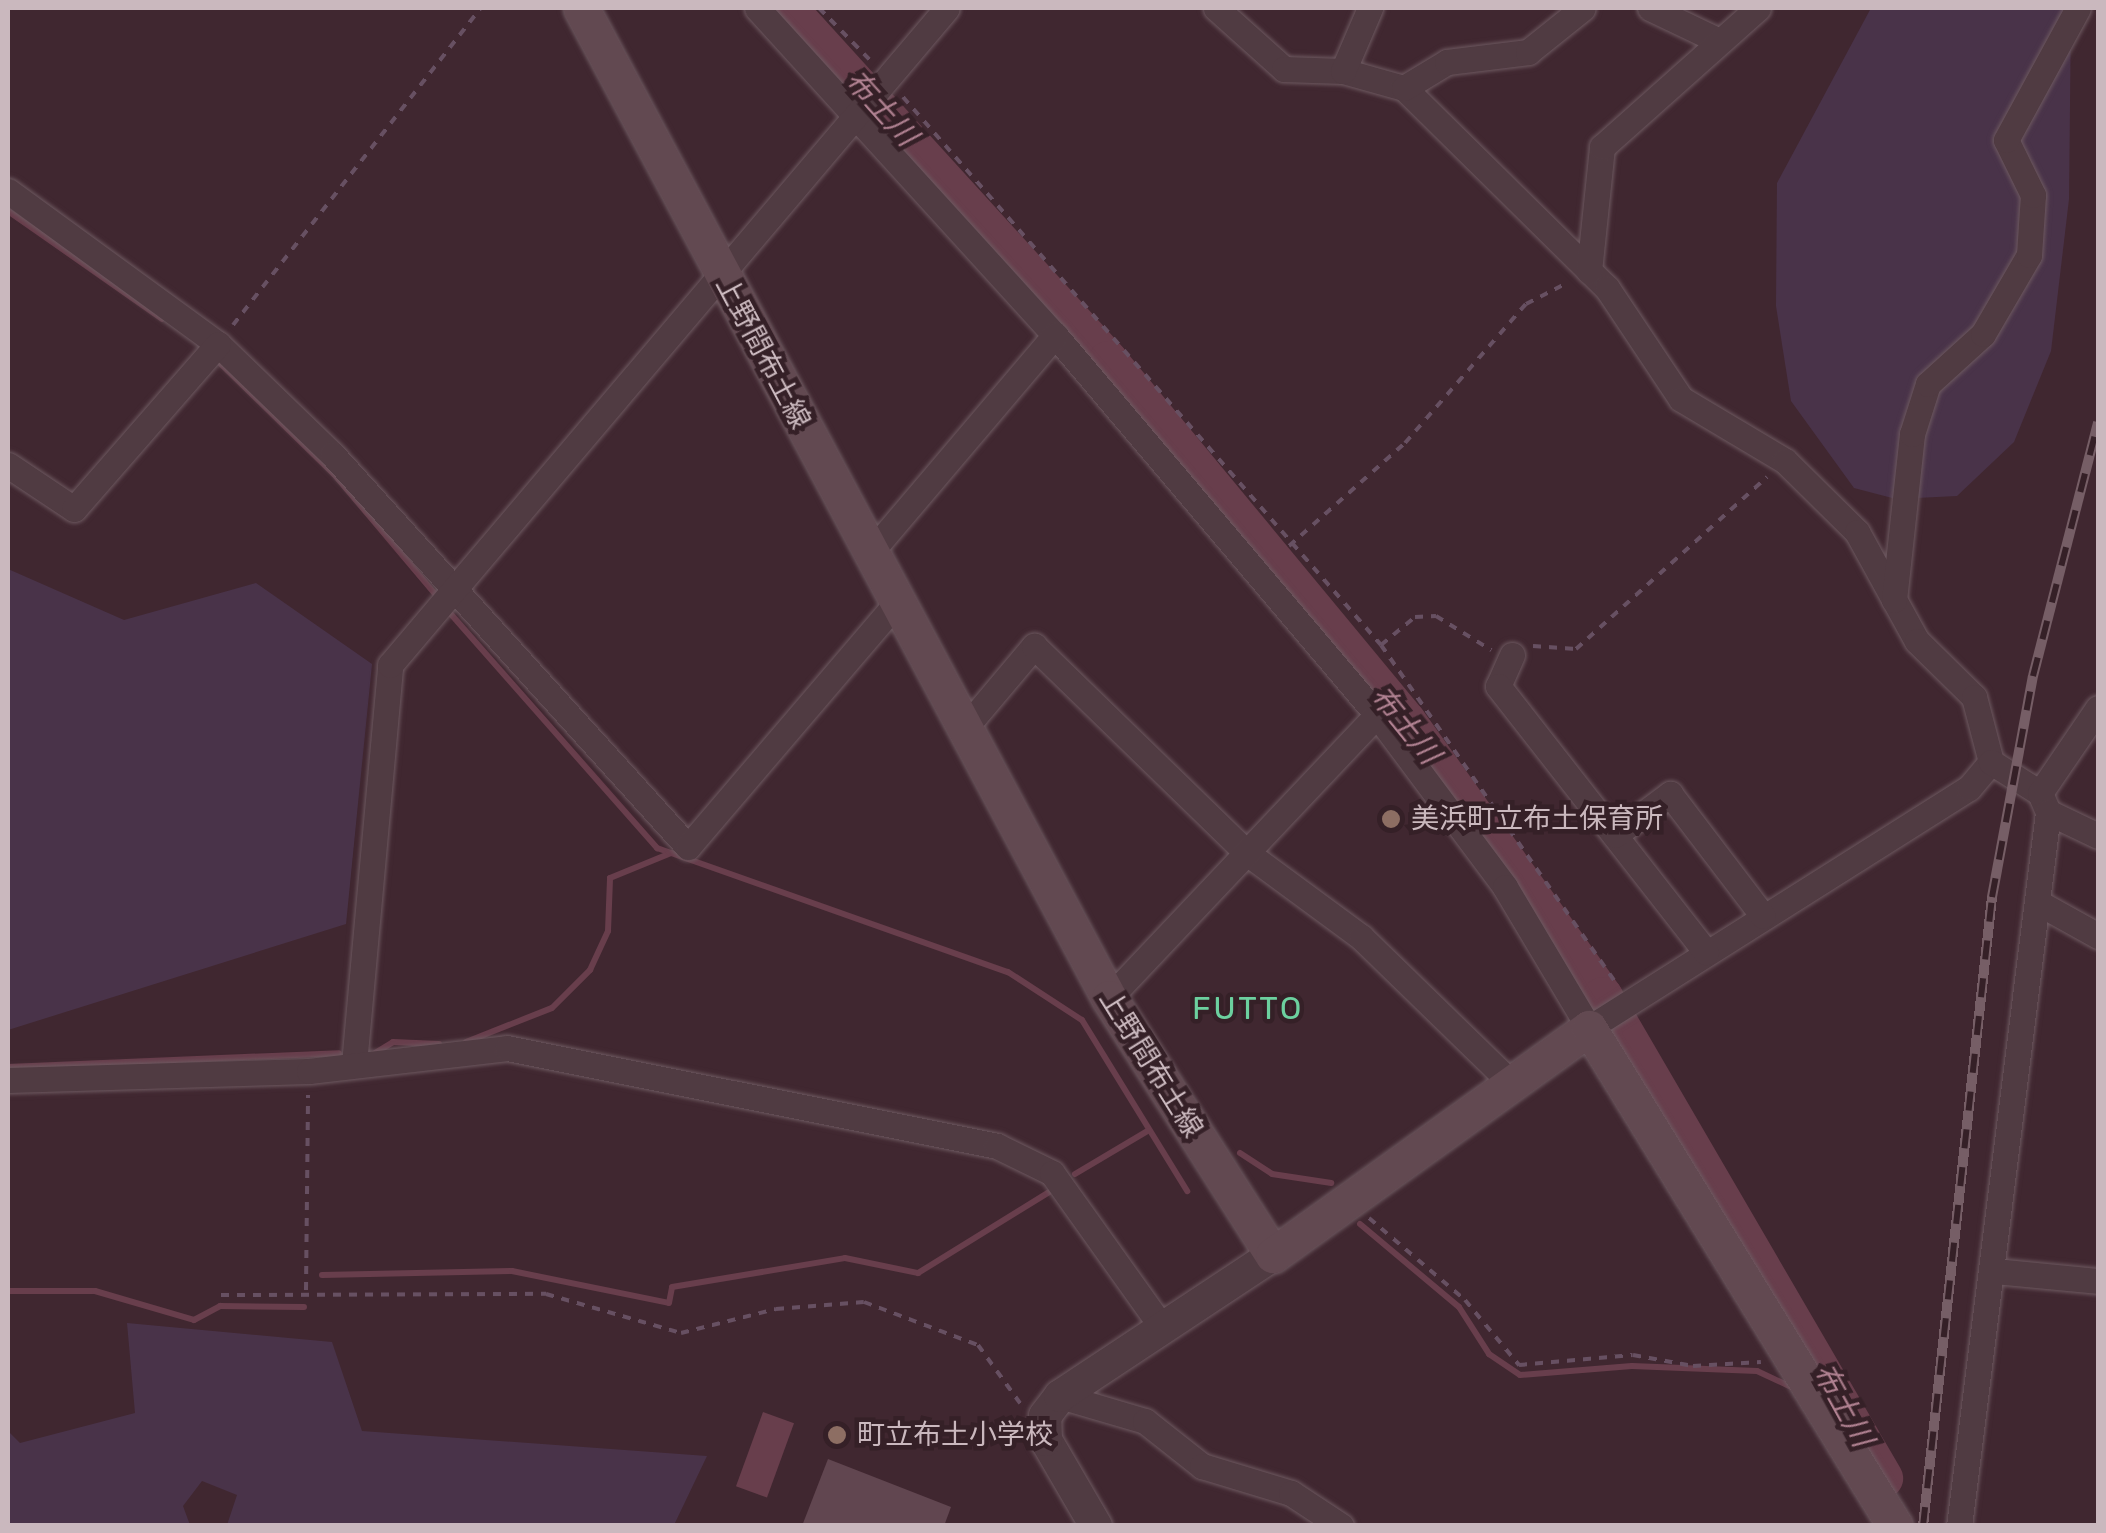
<!DOCTYPE html>
<html>
<head>
<meta charset="utf-8">
<style>
  body { margin:0 }
  #map { position:relative; width:2106px; height:1533px; overflow:hidden; background:#402730; font-family:Rubik,"Noto Sans JP",sans-serif }
  div>[style] { position:absolute }
  [style*='--x'] { left:calc(var(--x)*1px); top:calc(var(--y)*1px); width:calc(var(--w)*1px); rotate:calc(var(--a)*1deg) }
  .green>* { inset:0; background:#493349 }
  .water>* { inset:0; background:#683e4c; transform-origin:0 0 }
  .stream>* { height:6px; margin:-3px; padding:0 3px; transform-origin:3px; border-radius:3px; background:#683e4c }
  .river>* { height:40px; margin:-20px; padding:0 20px; transform-origin:20px; border-radius:20px; background:#683e4c }
  .building>* { inset:0; background:#614650 }
  .path>* { height:4px; margin-top:-2px; transform-origin:0; background:repeating-linear-gradient(90deg,#675062 0 8px,transparent 0 16px) }
  .roads { filter:drop-shadow(0 0 2px #6d5960) drop-shadow(0 0 2px #6d5960) }
  .minor>* { height:25px; margin:-12.5px; padding:0 12.5px; transform-origin:12.5px; border-radius:12.5px; background:#503b42 }
  .tertiary>* { height:32px; margin:-16px; padding:0 16px; transform-origin:16px; border-radius:16px; background:#503b42 }
  .secondary>* { height:35px; margin:-17.5px; padding:0 17.5px; transform-origin:17.5px; border-radius:17.5px; background:#624951 }
  .rail>* { height:10px; margin-top:-5px; transform-origin:0; background:repeating-linear-gradient(90deg,#352027 0 19px,#765e66 0 38px); box-sizing:border-box; border-block:2px solid #765e66 }
  .dots>* { width:28px; height:28px; translate:-50% -50%; box-sizing:border-box; border:5px solid #352027; border-radius:50% }
  span { translate:-50% -50%; white-space:nowrap; text-align:center; line-height:1.15; -webkit-text-stroke:9px #352027; paint-order:stroke }
  .street-label { font-size:28px; color:#cab8be }
  .poi-label { font-size:28px; color:#cab8be }
  .left { translate:0 -50%; text-align:left }
  .water-label { font-size:30px; color:#b08191; font-style:italic }
  .quarter-label { font-size:32px; color:#6cd09f; letter-spacing:2.5px }
  .frame { position:absolute; inset:0; border:10px solid #cab8be; pointer-events:none }
</style>
</head>
<body>
<div id="map">
  <div class="green">
    <div style="clip-path:polygon(1871px 8px,2071px 8px,2069px 199px,2051px 351px,2014px 442px,1957px 496px,1896px 499px,1854px 488px,1791px 401px,1776px 306px,1777px 183px)"></div>
    <div style="clip-path:polygon(8px 569px,124px 620px,256px 583px,372px 664px,346px 924px,8px 1030px)"></div>
    <div style="clip-path:polygon(127px 1323px,332px 1342px,362px 1431px,707px 1456px,674px 1525px,227px 1525px,237px 1495px,202px 1481px,183px 1506px,190px 1525px,8px 1525px,8px 1431px,20px 1443px,135px 1413px)"></div>
  </div>
  <div class="water">
    <div style="left:763px;top:1412px;width:33px;height:79px;rotate:20deg"></div>
  </div>
  <div class="stream">
    <div style="--x:8;--y:211;--w:188;--a:35"></div>
    <div style="--x:216;--y:359;--w:165;--a:44.3"></div>
    <div style="--x:334;--y:474;--w:158;--a:49.9"></div>
    <div style="--x:449;--y:612;--w:315;--a:48.6"></div>
    <div style="--x:657;--y:848;--w:372;--a:19.5"></div>
    <div style="--x:1008;--y:972;--w:88;--a:33"></div>
    <div style="--x:1082;--y:1020;--w:201;--a:58.4"></div>
    <div style="--x:466;--y:1042;--w:92;--a:-21.6"></div>
    <div style="--x:552;--y:1008;--w:54;--a:-45"></div>
    <div style="--x:590;--y:970;--w:43;--a:-65.2"></div>
    <div style="--x:608;--y:931;--w:53;--a:-87.8"></div>
    <div style="--x:610;--y:878;--w:66;--a:-22.3"></div>
    <div style="--x:375;--y:1053;--w:21;--a:-31"></div>
    <div style="--x:393;--y:1042;--w:46;--a:2.5"></div>
    <div style="--x:8;--y:1067;--w:331;--a:-2.4"></div>
    <div style="--x:1240;--y:1153;--w:38;--a:33"></div>
    <div style="--x:1272;--y:1174;--w:60;--a:8.7"></div>
    <div style="--x:1075;--y:1174;--w:86;--a:-30.7"></div>
    <div style="--x:1360;--y:1224;--w:129;--a:40"></div>
    <div style="--x:1459;--y:1307;--w:56;--a:57.4"></div>
    <div style="--x:1489;--y:1354;--w:37;--a:34"></div>
    <div style="--x:1520;--y:1375;--w:112;--a:-4.6"></div>
    <div style="--x:1632;--y:1366;--w:125;--a:2.3"></div>
    <div style="--x:1757;--y:1371;--w:38;--a:25"></div>
    <div style="--x:322;--y:1275;--w:190;--a:-1.2"></div>
    <div style="--x:512;--y:1271;--w:160;--a:11.5"></div>
    <div style="--x:669;--y:1303;--w:16;--a:-79"></div>
    <div style="--x:672;--y:1287;--w:175;--a:-9.5"></div>
    <div style="--x:845;--y:1258;--w:75;--a:11.6"></div>
    <div style="--x:918;--y:1273;--w:154;--a:-31.7"></div>
    <div style="--x:8;--y:1291;--w:87;--a:0"></div>
    <div style="--x:95;--y:1291;--w:103;--a:16.3"></div>
    <div style="--x:194;--y:1320;--w:30;--a:-28"></div>
    <div style="--x:220;--y:1306;--w:84;--a:0.7"></div>
  </div>
  <div class="river">
    <div style="--x:787;--y:8;--w:477;--a:47.7"></div>
    <div style="--x:1108;--y:361;--w:467;--a:50.4"></div>
    <div style="--x:1406;--y:721;--w:339;--a:54.5"></div>
    <div style="--x:1603;--y:997;--w:557;--a:59.8"></div>
  </div>
  <div class="building">
    <div style="clip-path:polygon(828px 1459px,951px 1507px,944px 1526px,802px 1526px)"></div>
  </div>
  <div class="path">
    <div style="--x:819;--y:8;--w:73;--a:45.6"></div>
    <div style="--x:903;--y:97;--w:727;--a:48.9"></div>
    <div style="--x:1381;--y:645;--w:413;--a:55.2"></div>
    <div style="--x:233;--y:325;--w:402;--a:-52"></div>
    <div style="--x:1289;--y:546;--w:155;--a:-41.6"></div>
    <div style="--x:1405;--y:443;--w:184;--a:-49"></div>
    <div style="--x:1526;--y:304;--w:46;--a:-27.1"></div>
    <div style="--x:1381;--y:645;--w:44;--a:-39.5"></div>
    <div style="--x:1415;--y:617;--w:21;--a:-3"></div>
    <div style="--x:1436;--y:616;--w:65;--a:31.7"></div>
    <div style="--x:1533;--y:646;--w:43;--a:4"></div>
    <div style="--x:1576;--y:649;--w:257;--a:-42"></div>
    <div style="--x:1369;--y:1218;--w:126;--a:40.5"></div>
    <div style="--x:1465;--y:1300;--w:85;--a:50.3"></div>
    <div style="--x:1519;--y:1365;--w:114;--a:-5"></div>
    <div style="--x:1633;--y:1355;--w:61;--a:10.4"></div>
    <div style="--x:1693;--y:1366;--w:68;--a:-3.4"></div>
    <div style="--x:306;--y:1290;--w:195;--a:-89.4"></div>
    <div style="--x:221;--y:1295;--w:325;--a:-0.2"></div>
    <div style="--x:546;--y:1294;--w:141;--a:16.1"></div>
    <div style="--x:681;--y:1333;--w:98;--a:-14.2"></div>
    <div style="--x:776;--y:1309;--w:88;--a:-4.5"></div>
    <div style="--x:864;--y:1302;--w:122;--a:20.7"></div>
    <div style="--x:978;--y:1345;--w:72;--a:54.1"></div>
  </div>
  <div class="roads">
    <div class="minor">
      <div style="--x:757;--y:8;--w:442;--a:47.7"></div>
      <div style="--x:1055;--y:335;--w:498;--a:49.7"></div>
      <div style="--x:1377;--y:715;--w:214;--a:53.3"></div>
      <div style="--x:1505;--y:887;--w:164;--a:59.2"></div>
      <div style="--x:1589;--y:1028;--w:449;--a:-32.3"></div>
      <div style="--x:1969;--y:788;--w:34;--a:-50"></div>
      <div style="--x:1216;--y:8;--w:91;--a:41.9"></div>
      <div style="--x:1284;--y:69;--w:59;--a:1.9"></div>
      <div style="--x:1343;--y:71;--w:63;--a:15.6"></div>
      <div style="--x:1404;--y:88;--w:285;--a:44.6"></div>
      <div style="--x:1607;--y:288;--w:133;--a:56.3"></div>
      <div style="--x:1681;--y:399;--w:121;--a:30.8"></div>
      <div style="--x:1785;--y:461;--w:101;--a:44.6"></div>
      <div style="--x:1857;--y:532;--w:124;--a:61.2"></div>
      <div style="--x:1917;--y:641;--w:80;--a:44.5"></div>
      <div style="--x:1974;--y:697;--w:67;--a:75.3"></div>
      <div style="--x:1991;--y:762;--w:58;--a:32.3"></div>
      <div style="--x:2040;--y:793;--w:21;--a:67"></div>
      <div style="--x:2048;--y:812;--w:55;--a:25.6"></div>
      <div style="--x:1650;--y:8;--w:72;--a:25.5"></div>
      <div style="--x:1343;--y:71;--w:69;--a:-66.8"></div>
      <div style="--x:1404;--y:88;--w:50;--a:-31.2"></div>
      <div style="--x:1447;--y:62;--w:82;--a:-7"></div>
      <div style="--x:1528;--y:52;--w:70;--a:-38.7"></div>
      <div style="--x:8;--y:191;--w:260;--a:36.1"></div>
      <div style="--x:218;--y:344;--w:158;--a:44"></div>
      <div style="--x:332;--y:454;--w:530;--a:47.83"></div>
      <div style="--x:688;--y:847;--w:318;--a:-49.5"></div>
      <div style="--x:1589;--y:271;--w:125;--a:-84"></div>
      <div style="--x:1602;--y:147;--w:209;--a:-41.7"></div>
      <div style="--x:8;--y:465;--w:79;--a:33.7"></div>
      <div style="--x:74;--y:509;--w:219;--a:-48.9"></div>
      <div style="--x:870;--y:553;--w:286;--a:-49.7"></div>
      <div style="--x:1894;--y:600;--w:167;--a:-83.8"></div>
      <div style="--x:1912;--y:434;--w:52;--a:-72.3"></div>
      <div style="--x:1928;--y:384;--w:74;--a:-42.3"></div>
      <div style="--x:1983;--y:334;--w:91;--a:-59.8"></div>
      <div style="--x:2029;--y:255;--w:60;--a:-86.2"></div>
      <div style="--x:2033;--y:195;--w:61;--a:-116.1"></div>
      <div style="--x:2006;--y:140;--w:150;--a:-61.4"></div>
      <div style="--x:1512;--y:655;--w:34;--a:114"></div>
      <div style="--x:1498;--y:686;--w:338;--a:52"></div>
      <div style="--x:964;--y:729;--w:109;--a:-49.9"></div>
      <div style="--x:1034;--y:646;--w:297;--a:44.2"></div>
      <div style="--x:1247;--y:853;--w:142;--a:36.4"></div>
      <div style="--x:1361;--y:937;--w:212;--a:44.2"></div>
      <div style="--x:2040;--y:793;--w:103;--a:-55.7"></div>
      <div style="--x:1615;--y:835;--w:69;--a:-36.7"></div>
      <div style="--x:1670;--y:794;--w:153;--a:52.7"></div>
      <div style="--x:2037;--y:902;--w:70;--a:29.1"></div>
      <div style="--x:1109;--y:998;--w:390;--a:-46.6"></div>
      <div style="--x:354;--y:1064;--w:401;--a:-84.8"></div>
      <div style="--x:390;--y:665;--w:861;--a:-49.71"></div>
      <div style="--x:8;--y:1080;--w:301;--a:-1.7"></div>
      <div style="--x:309;--y:1071;--w:199;--a:-6.6"></div>
      <div style="--x:507;--y:1048;--w:500;--a:11.3"></div>
      <div style="--x:997;--y:1146;--w:61;--a:26.1"></div>
      <div style="--x:1052;--y:1173;--w:189;--a:54.5"></div>
      <div style="--x:1994;--y:1271;--w:104;--a:5.5"></div>
      <div style="--x:1060;--y:1396;--w:89;--a:16.4"></div>
      <div style="--x:1145;--y:1421;--w:73;--a:38.3"></div>
      <div style="--x:1202;--y:1466;--w:93;--a:16.9"></div>
      <div style="--x:1291;--y:1493;--w:60;--a:33.4"></div>
      <div style="--x:1959;--y:1526;--w:720;--a:-82.89"></div>
    </div>
    <div class="tertiary">
      <div style="--x:1096;--y:1526;--w:99;--a:-120.2"></div>
      <div style="--x:1046;--y:1440;--w:24;--a:-92"></div>
      <div style="--x:1045;--y:1416;--w:25;--a:-53"></div>
      <div style="--x:1060;--y:1396;--w:255;--a:-33.5"></div>
    </div>
    <div class="secondary">
      <div style="--x:581;--y:8;--w:1122;--a:61.93"></div>
      <div style="--x:1109;--y:998;--w:305;--a:57.5"></div>
      <div style="--x:1273;--y:1255;--w:389;--a:-35.7"></div>
      <div style="--x:1589;--y:1028;--w:584;--a:58.43"></div>
    </div>
  </div>
  <div class="rail">
    <div style="--x:1923;--y:1526;--w:633;--a:-83.74"></div>
    <div style="--x:1992;--y:897;--w:225;--a:-79.5"></div>
    <div style="--x:2033;--y:676;--w:262;--a:-75.6"></div>
  </div>
  <div class="dots">
    <div style="left:1391px;top:819px;background:#8d6e63"></div>
    <div style="left:837px;top:1435px;background:#8d6e63"></div>
  </div>
  <div class="street-label">
    <span style="left:763px;top:353px;rotate:62deg">上野間布土線</span>
    <span style="left:1151px;top:1064px;rotate:58deg">上野間布土線</span>
  </div>
  <div class="poi-label">
    <span class="left" style="left:1411px;top:819px">美浜町立布土保育所</span>
    <span class="left" style="left:857px;top:1435px">町立布土小学校</span>
  </div>
  <div class="water-label">
    <span style="left:881px;top:108px;rotate:48deg">布土川</span>
    <span style="left:1405px;top:725px;rotate:51deg">布土川</span>
    <span style="left:1843px;top:1405px;rotate:61deg">布土川</span>
  </div>
  <div class="quarter-label">
    <span style="left:1248px;top:1008px">FUTTO</span>
  </div>
  <div class="frame"></div>
</div>
</body>
</html>
